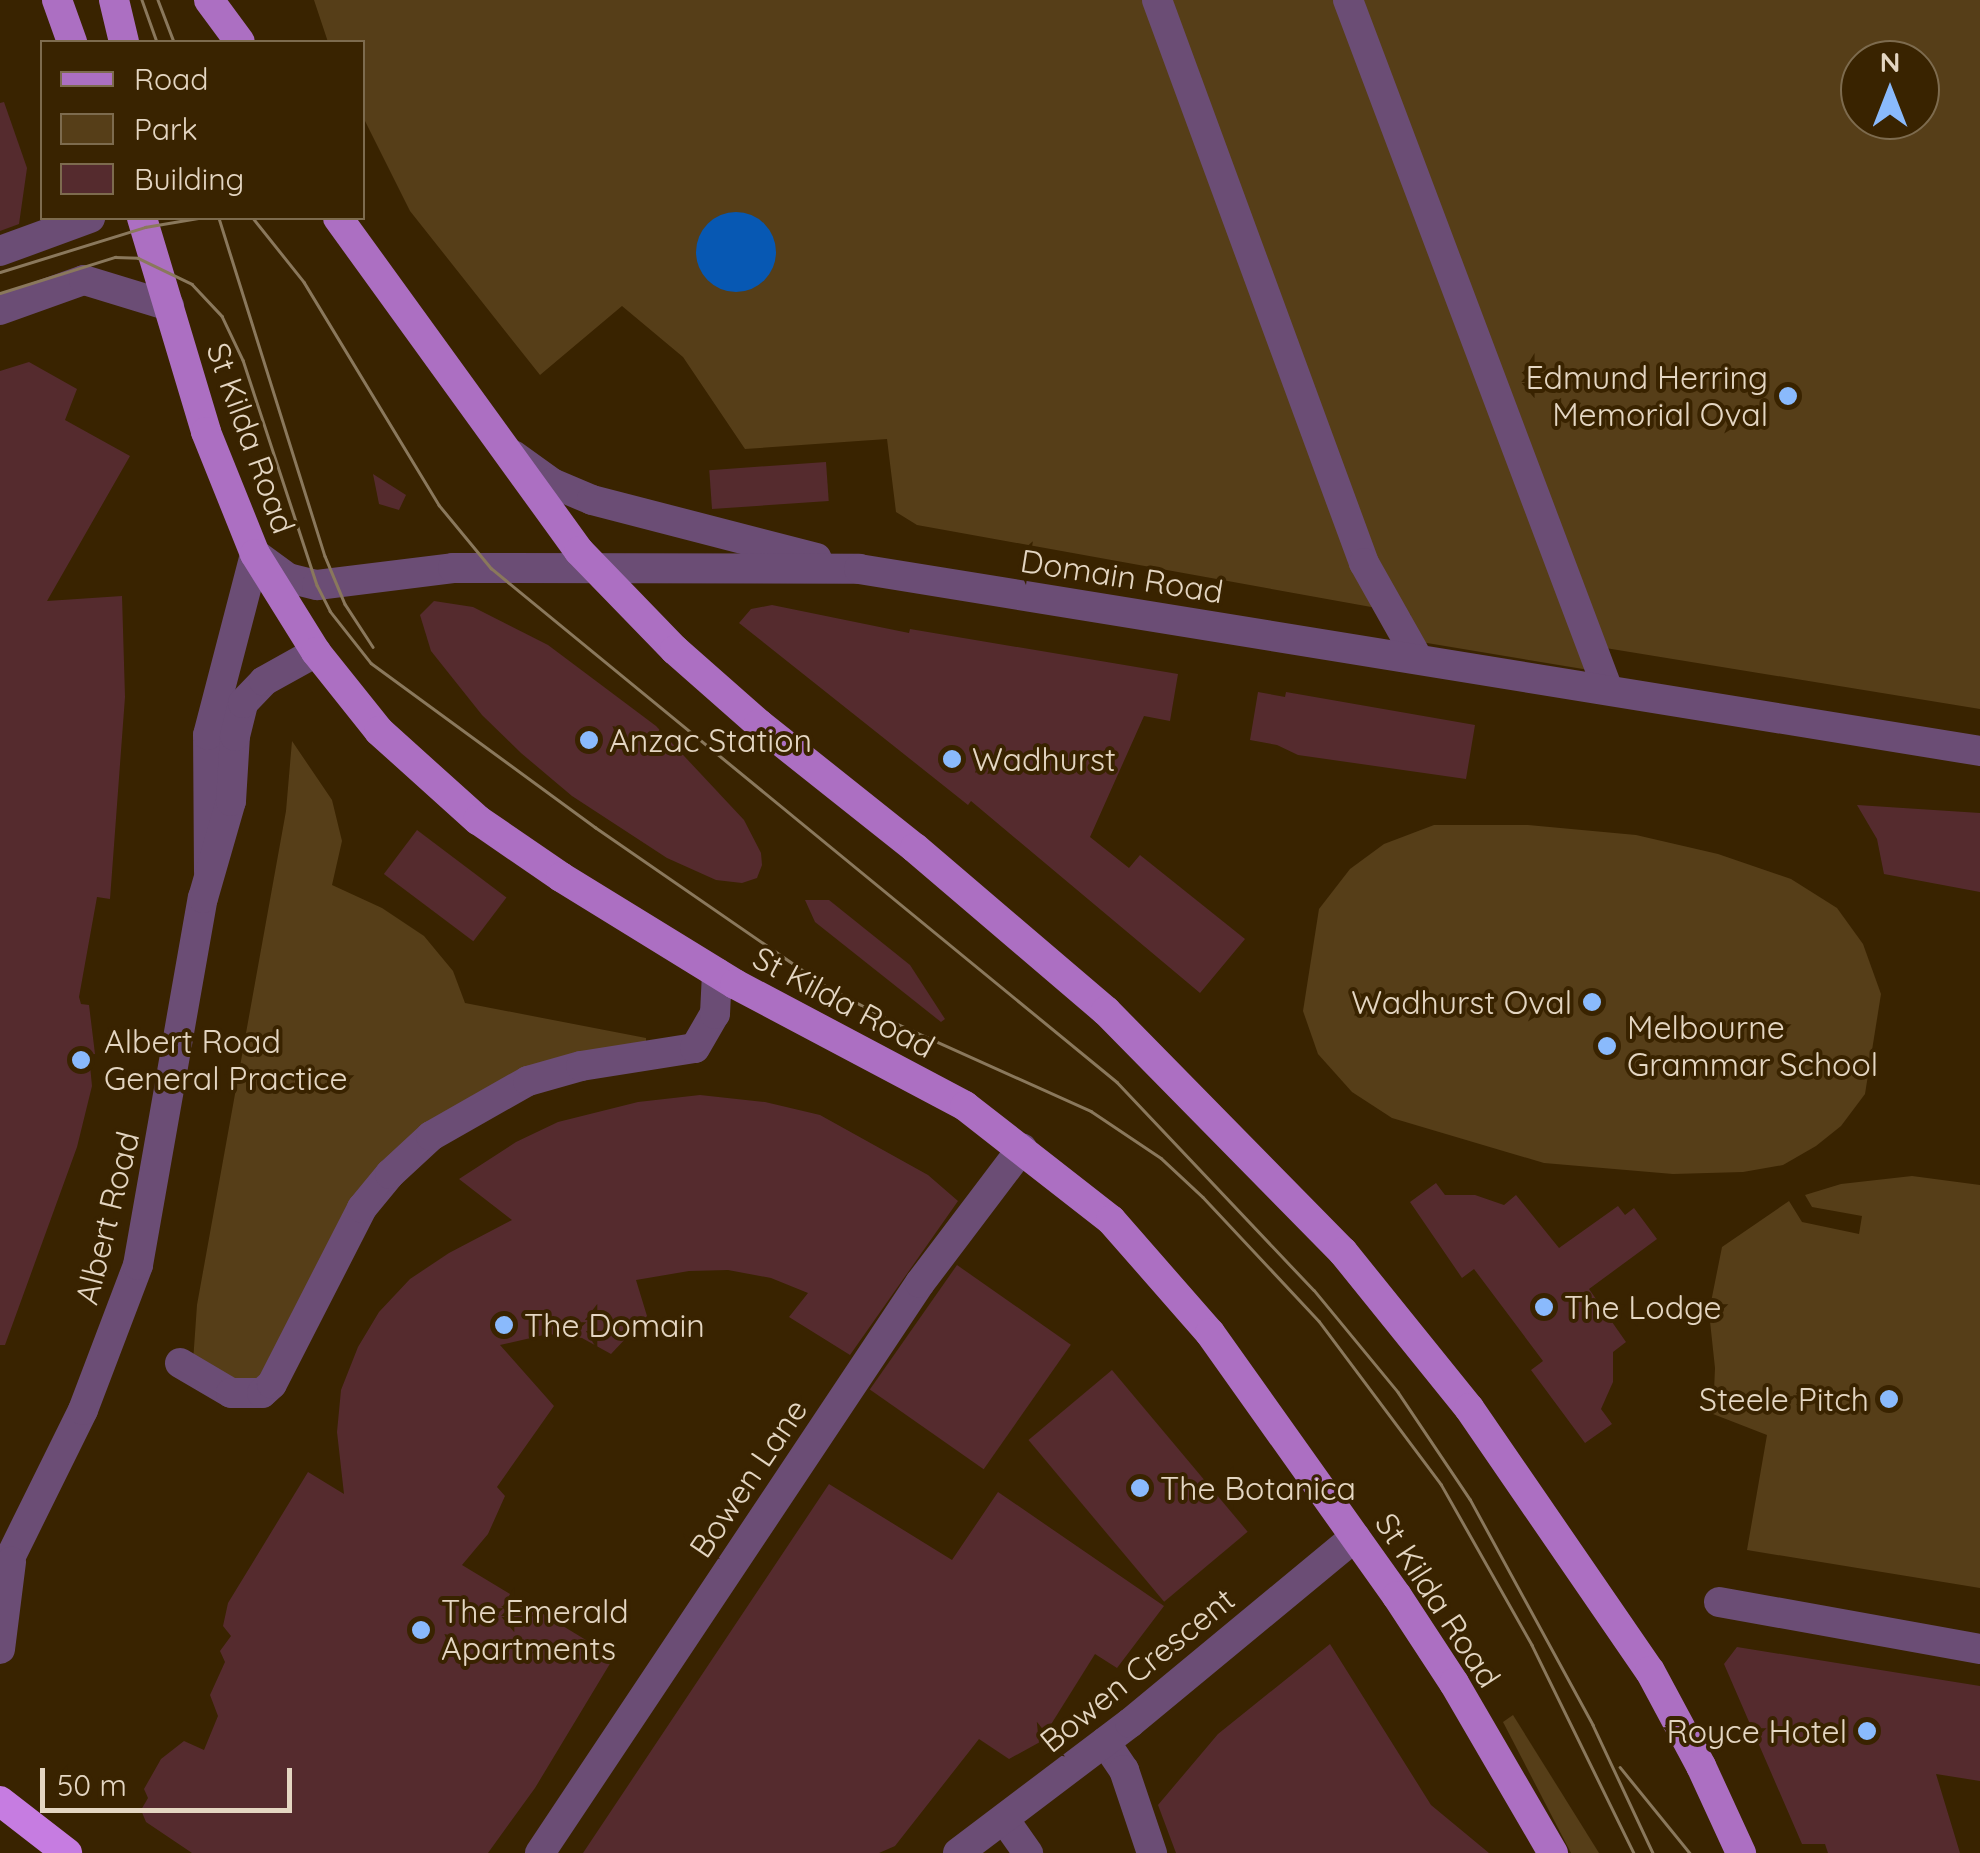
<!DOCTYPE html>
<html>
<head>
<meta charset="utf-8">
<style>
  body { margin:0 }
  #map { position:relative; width:1980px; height:1853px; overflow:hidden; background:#392300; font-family:Quicksand,sans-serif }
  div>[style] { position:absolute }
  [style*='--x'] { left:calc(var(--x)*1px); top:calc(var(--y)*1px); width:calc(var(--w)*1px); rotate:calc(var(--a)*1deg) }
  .green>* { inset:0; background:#563e18 }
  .water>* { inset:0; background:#0758b3 }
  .round { border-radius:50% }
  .building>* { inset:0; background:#552b2e; transform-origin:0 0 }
  .minor>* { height:30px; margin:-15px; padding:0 15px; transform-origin:15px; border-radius:15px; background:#6b4d75 }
  .major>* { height:30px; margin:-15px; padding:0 15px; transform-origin:15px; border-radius:15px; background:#ac6fc2 }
  .highway>* { height:30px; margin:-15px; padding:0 15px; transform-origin:15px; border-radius:15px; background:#c67ce1 }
  .tram>* { height:2.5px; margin:-1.25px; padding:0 1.25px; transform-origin:1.25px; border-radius:1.25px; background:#8a785c }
  .dots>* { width:28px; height:28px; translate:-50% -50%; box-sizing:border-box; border:5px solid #392300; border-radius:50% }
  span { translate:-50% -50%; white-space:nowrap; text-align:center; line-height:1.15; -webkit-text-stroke:8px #392300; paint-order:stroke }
  .poi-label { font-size:32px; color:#e4d6c2 }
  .right { translate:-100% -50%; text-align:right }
  .left { translate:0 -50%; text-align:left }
  .street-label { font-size:32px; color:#e4d6c2 }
  .legend { position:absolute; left:40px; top:40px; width:325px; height:180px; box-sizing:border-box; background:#392300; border:2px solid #7d6b4e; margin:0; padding:12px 18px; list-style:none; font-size:30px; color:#e4d6c2 }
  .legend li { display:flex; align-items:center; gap:20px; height:50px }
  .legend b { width:50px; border:2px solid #7d6b4e }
  .north { position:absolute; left:1840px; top:40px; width:100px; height:100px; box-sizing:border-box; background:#392300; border:2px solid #7d6b4e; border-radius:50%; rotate:0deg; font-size:28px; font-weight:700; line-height:40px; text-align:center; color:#e4d6c2 }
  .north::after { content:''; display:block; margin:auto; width:35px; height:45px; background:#8abafc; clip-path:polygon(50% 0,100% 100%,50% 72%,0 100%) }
  .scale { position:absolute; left:40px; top:1768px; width:252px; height:45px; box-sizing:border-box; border:5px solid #e4d6c2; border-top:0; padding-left:12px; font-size:30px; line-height:35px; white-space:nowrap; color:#e4d6c2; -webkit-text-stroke:8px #392300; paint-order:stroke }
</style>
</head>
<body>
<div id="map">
  <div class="green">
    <div style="clip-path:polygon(evenodd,314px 0,1980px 0,1980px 709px,1581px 644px,1589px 670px,1421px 642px,1410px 614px,917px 525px,896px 512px,887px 439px,745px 449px,683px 357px,622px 306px,540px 375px,410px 211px,363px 117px,362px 42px,328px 42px,314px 0,1860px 60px,1920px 60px,1920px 120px,1860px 120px,1860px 60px)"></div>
    <div style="clip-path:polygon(292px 741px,332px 800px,342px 841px,332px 885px,382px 908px,424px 936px,453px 971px,465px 1003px,646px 1038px,646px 1043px,427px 1129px,264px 1379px,248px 1388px,193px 1362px,197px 1305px,286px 811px)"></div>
    <div style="clip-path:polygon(1434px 825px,1528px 825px,1636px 835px,1718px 854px,1791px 879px,1837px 908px,1863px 944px,1881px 994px,1865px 1094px,1841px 1126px,1816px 1146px,1783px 1165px,1743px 1172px,1673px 1174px,1544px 1163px,1392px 1118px,1352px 1092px,1318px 1054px,1303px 1011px,1319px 909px,1350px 869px,1384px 844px)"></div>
    <div style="clip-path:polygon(1912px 1176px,1980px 1185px,1980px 1588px,1747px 1550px,1767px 1435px,1713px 1414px,1715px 1368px,1709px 1312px,1722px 1247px,1789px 1201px,1802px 1222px,1859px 1234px,1862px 1216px,1812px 1207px,1805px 1195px,1841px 1184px)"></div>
    <div style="clip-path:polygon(1513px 1715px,1599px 1853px,1571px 1853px,1503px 1722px)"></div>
  </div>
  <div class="water">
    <div class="round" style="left:696px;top:212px;width:80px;height:80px"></div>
  </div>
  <div class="building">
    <div style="clip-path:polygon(4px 102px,27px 168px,19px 224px,0 231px,0 103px)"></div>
    <div style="clip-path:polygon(29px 362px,77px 389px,65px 420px,130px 456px,47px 601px,122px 596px,125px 697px,110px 899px,97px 897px,79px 997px,81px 1004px,89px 1005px,95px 1054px,89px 1055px,92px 1086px,77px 1147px,5px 1345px,0 1345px,0 371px)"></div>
    <div style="left:826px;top:462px;width:39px;height:117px;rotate:86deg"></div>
    <div style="clip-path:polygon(373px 474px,406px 495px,399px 510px,379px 504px)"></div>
    <div style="clip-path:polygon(434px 601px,473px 607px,548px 645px,656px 726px,744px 820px,761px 853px,762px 865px,757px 878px,742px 883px,716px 880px,667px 858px,572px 796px,521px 753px,482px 715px,431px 651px,420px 615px)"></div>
    <div style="clip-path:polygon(772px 605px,909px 633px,910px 629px,1178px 674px,1170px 721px,1144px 716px,1090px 837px,1129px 868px,1140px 855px,1245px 939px,1200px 993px,971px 801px,968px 805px,739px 623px,751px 609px)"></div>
    <div style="clip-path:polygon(1258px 692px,1285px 697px,1286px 692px,1475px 725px,1466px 779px,1298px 755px,1277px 745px,1250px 740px)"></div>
    <div style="clip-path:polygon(1857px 805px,1980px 813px,1980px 892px,1884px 874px,1877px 839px)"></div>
    <div style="left:417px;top:830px;width:112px;height:55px;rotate:37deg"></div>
    <div style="clip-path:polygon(805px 900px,829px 900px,910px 965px,945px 1019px,941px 1022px,815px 922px)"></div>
    <div style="clip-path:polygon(700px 1095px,765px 1102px,820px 1115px,928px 1175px,958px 1201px,850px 1355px,789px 1317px,808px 1293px,771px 1278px,728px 1270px,689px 1271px,636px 1280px,647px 1316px,611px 1354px,582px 1338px,548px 1334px,500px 1345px,554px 1406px,497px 1487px,505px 1496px,488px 1534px,462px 1565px,614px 1657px,535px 1788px,488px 1853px,192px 1853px,146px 1822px,141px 1810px,148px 1798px,144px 1789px,161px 1759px,184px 1741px,204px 1750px,218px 1716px,210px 1695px,225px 1662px,220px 1651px,231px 1636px,223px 1626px,228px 1603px,308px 1472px,344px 1494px,337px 1432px,341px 1390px,358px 1347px,379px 1312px,410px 1279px,449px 1253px,512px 1220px,459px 1179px,516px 1142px,558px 1122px,638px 1102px)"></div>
    <div style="clip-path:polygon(1436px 1183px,1445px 1195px,1475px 1195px,1504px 1205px,1516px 1195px,1559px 1248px,1618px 1206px,1625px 1215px,1634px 1208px,1657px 1239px,1589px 1289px,1626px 1342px,1613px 1352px,1613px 1382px,1601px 1409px,1612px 1424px,1585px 1443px,1531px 1370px,1543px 1361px,1474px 1269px,1462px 1278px,1410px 1202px)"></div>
    <div style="left:957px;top:1265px;width:139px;height:152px;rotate:35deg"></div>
    <div style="left:1112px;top:1370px;width:211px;height:109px;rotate:50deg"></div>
    <div style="clip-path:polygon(829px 1484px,952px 1560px,998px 1492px,1164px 1606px,1117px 1668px,1095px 1654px,1040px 1742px,1009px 1759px,979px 1739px,895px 1846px,879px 1853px,583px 1853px)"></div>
    <div style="clip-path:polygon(1330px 1644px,1431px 1805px,1489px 1853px,1176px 1853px,1158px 1805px,1218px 1734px)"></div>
    <div style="clip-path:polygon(1737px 1647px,1980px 1686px,1980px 1781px,1936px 1774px,1960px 1853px,1828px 1853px,1825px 1844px,1802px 1844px,1724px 1664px)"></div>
  </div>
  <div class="minor">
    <div style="--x:1157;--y:0;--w:600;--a:69.81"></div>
    <div style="--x:1364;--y:563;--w:110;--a:60.6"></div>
    <div style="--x:1348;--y:0;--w:737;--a:69.35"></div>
    <div style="--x:0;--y:251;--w:96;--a:-20.1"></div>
    <div style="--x:0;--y:310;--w:89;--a:-19.7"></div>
    <div style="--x:84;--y:280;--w:89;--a:17"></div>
    <div style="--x:513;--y:455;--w:48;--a:35.7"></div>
    <div style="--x:552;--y:483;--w:43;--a:23"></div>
    <div style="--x:592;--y:500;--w:232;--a:14.5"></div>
    <div style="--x:209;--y:872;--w:137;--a:-90.4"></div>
    <div style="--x:208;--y:735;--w:187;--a:-75.4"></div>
    <div style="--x:255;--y:554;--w:41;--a:36"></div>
    <div style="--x:288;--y:578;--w:30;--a:14"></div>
    <div style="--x:317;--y:585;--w:137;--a:-7.1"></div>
    <div style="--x:453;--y:568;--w:406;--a:0.1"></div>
    <div style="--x:859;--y:569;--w:1136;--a:9.22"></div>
    <div style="--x:180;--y:1363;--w:59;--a:30.5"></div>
    <div style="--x:231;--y:1393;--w:31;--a:0"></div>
    <div style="--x:262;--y:1393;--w:13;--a:-42"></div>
    <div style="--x:272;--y:1384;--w:198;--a:-62.9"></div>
    <div style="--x:362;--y:1208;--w:44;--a:-50.5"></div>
    <div style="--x:390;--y:1174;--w:56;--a:-42.8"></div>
    <div style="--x:431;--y:1136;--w:112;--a:-29.6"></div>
    <div style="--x:528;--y:1081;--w:55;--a:-15.8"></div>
    <div style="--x:581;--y:1066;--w:115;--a:-9"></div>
    <div style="--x:695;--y:1048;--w:39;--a:-60"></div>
    <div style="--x:715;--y:1014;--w:41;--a:-87.2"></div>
    <div style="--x:0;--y:1578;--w:187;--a:-63.7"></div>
    <div style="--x:83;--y:1410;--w:155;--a:-69.2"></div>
    <div style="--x:138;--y:1265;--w:373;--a:-80"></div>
    <div style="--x:203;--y:898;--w:101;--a:-73.9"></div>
    <div style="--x:231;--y:801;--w:65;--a:-86.5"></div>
    <div style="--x:235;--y:736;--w:34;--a:-76"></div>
    <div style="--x:243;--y:703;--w:30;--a:-46"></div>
    <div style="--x:264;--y:681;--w:60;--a:-29.1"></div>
    <div style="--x:1719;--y:1602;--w:265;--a:10.2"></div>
    <div style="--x:0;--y:1649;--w:88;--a:-82.8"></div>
    <div style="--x:1105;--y:1742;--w:34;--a:56"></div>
    <div style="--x:1124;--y:1770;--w:88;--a:71.4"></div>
    <div style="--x:1004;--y:1819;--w:42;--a:54.8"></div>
    <div style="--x:540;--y:1853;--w:685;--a:-56.31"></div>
    <div style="--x:920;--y:1283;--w:169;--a:-52.9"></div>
    <div style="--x:958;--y:1853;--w:216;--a:-37.1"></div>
    <div style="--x:1130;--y:1723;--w:292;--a:-39.6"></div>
  </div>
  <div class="major">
    <div style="--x:57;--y:0;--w:45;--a:70.3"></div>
    <div style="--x:114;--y:0;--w:43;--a:76.6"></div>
    <div style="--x:209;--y:0;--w:52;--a:53.6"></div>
    <div style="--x:142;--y:218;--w:223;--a:73.3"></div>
    <div style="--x:206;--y:432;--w:131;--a:68.1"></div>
    <div style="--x:255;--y:554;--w:115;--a:58.1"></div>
    <div style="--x:316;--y:652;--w:101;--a:51.4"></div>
    <div style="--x:379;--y:731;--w:133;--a:42"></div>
    <div style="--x:478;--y:820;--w:101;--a:34.5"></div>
    <div style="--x:561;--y:877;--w:204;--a:31.6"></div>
    <div style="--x:735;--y:984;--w:260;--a:27.9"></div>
    <div style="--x:965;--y:1106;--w:185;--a:38"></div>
    <div style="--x:1111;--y:1220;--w:150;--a:48.8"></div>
    <div style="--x:1210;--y:1333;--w:323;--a:54.6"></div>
    <div style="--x:1397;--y:1596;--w:104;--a:56.8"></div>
    <div style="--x:1454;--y:1683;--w:197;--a:59.8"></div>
    <div style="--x:338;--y:218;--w:411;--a:54.1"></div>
    <div style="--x:579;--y:551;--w:138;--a:45.9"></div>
    <div style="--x:675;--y:650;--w:112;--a:41.4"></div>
    <div style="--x:759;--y:724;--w:199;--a:38.5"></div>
    <div style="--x:915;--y:848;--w:251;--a:40.5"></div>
    <div style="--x:1106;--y:1011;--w:338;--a:45.5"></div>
    <div style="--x:1343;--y:1252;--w:201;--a:51.1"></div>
    <div style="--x:1469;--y:1408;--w:319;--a:55.5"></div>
    <div style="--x:1650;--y:1671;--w:108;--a:61.8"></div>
    <div style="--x:1701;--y:1766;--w:96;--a:65.3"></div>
  </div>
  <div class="highway">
    <div style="--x:0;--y:1801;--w:85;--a:37.8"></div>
  </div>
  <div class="tram">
    <div style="--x:142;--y:0;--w:45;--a:70.3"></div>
    <div style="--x:158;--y:0;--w:45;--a:69.1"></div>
    <div style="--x:219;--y:218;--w:354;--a:72.6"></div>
    <div style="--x:325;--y:556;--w:52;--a:67.4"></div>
    <div style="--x:345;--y:604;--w:51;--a:56.9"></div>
    <div style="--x:253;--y:218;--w:82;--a:51.4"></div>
    <div style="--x:304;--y:282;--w:261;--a:58.8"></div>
    <div style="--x:439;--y:505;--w:82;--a:50.5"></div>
    <div style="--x:491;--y:568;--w:810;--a:39.39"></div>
    <div style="--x:1117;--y:1082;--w:286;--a:46.6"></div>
    <div style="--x:1314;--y:1290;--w:132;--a:50.5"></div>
    <div style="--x:1398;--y:1392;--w:129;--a:56.1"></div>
    <div style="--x:1470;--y:1499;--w:257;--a:61.4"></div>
    <div style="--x:1593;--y:1725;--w:141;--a:64.9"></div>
    <div style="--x:0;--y:272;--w:152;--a:-17.2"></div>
    <div style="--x:145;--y:227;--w:55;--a:-9.5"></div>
    <div style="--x:0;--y:293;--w:121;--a:-17.4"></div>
    <div style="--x:115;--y:257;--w:23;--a:2"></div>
    <div style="--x:138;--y:258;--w:60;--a:25.7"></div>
    <div style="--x:192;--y:284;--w:44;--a:46.8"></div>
    <div style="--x:222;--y:316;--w:49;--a:64.5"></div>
    <div style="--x:243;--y:360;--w:237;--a:71.8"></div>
    <div style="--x:317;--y:585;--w:29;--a:63"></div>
    <div style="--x:330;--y:611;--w:66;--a:51.7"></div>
    <div style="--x:371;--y:663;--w:278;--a:36.2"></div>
    <div style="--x:595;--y:827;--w:278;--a:34.6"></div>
    <div style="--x:824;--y:985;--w:78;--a:28.2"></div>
    <div style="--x:893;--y:1022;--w:217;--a:24.2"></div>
    <div style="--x:1091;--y:1111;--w:84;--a:33.9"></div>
    <div style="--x:1161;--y:1158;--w:57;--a:42.9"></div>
    <div style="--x:1203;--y:1197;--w:170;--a:46.9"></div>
    <div style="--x:1319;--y:1321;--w:204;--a:53.2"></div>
    <div style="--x:1441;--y:1484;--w:185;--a:60.5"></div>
    <div style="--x:1532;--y:1645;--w:232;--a:63.9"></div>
    <div style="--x:1620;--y:1767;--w:111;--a:50.9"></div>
  </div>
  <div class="dots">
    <div style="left:1788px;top:396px;background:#8abafc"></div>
    <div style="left:589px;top:740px;background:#8abafc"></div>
    <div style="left:952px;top:759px;background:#8abafc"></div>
    <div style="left:1592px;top:1002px;background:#8abafc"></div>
    <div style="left:1607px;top:1046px;background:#8abafc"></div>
    <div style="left:81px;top:1060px;background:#8abafc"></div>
    <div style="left:1544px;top:1307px;background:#8abafc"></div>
    <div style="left:504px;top:1325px;background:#8abafc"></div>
    <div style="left:1889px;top:1399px;background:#8abafc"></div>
    <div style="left:1140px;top:1488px;background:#8abafc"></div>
    <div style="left:421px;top:1630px;background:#8abafc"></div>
    <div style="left:1867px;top:1731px;background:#8abafc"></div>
  </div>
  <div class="poi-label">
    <span class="right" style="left:1768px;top:396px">Edmund Herring<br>Memorial Oval</span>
    <span class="left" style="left:609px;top:740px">Anzac Station</span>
    <span class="left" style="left:972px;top:759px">Wadhurst</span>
    <span class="right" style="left:1572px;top:1002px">Wadhurst Oval</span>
    <span class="left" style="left:1627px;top:1046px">Melbourne<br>Grammar School</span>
    <span class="left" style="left:104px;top:1060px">Albert Road<br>General Practice</span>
    <span class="left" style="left:1564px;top:1307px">The Lodge</span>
    <span class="left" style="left:524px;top:1325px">The Domain</span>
    <span class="right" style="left:1869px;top:1399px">Steele Pitch</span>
    <span class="left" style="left:1160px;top:1488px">The Botanica</span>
    <span class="left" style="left:441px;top:1630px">The Emerald<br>Apartments</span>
    <span class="right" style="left:1847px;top:1731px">Royce Hotel</span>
  </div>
  <div class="street-label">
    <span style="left:251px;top:438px;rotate:70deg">St Kilda Road</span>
    <span style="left:1122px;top:576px;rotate:9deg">Domain Road</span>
    <span style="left:844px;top:1002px;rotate:28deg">St Kilda Road</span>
    <span style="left:107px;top:1218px;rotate:-76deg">Albert Road</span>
    <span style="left:748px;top:1478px;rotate:-56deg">Bowen Lane</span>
    <span style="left:1438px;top:1600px;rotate:57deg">St Kilda Road</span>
    <span style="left:1137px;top:1670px;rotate:-39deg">Bowen Crescent</span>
  </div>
  <ul class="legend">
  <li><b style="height:12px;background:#ac6fc2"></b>Road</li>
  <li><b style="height:28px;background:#563e18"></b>Park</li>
  <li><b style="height:28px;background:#552b2e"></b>Building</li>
  </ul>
  <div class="north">N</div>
  <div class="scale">50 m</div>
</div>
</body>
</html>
